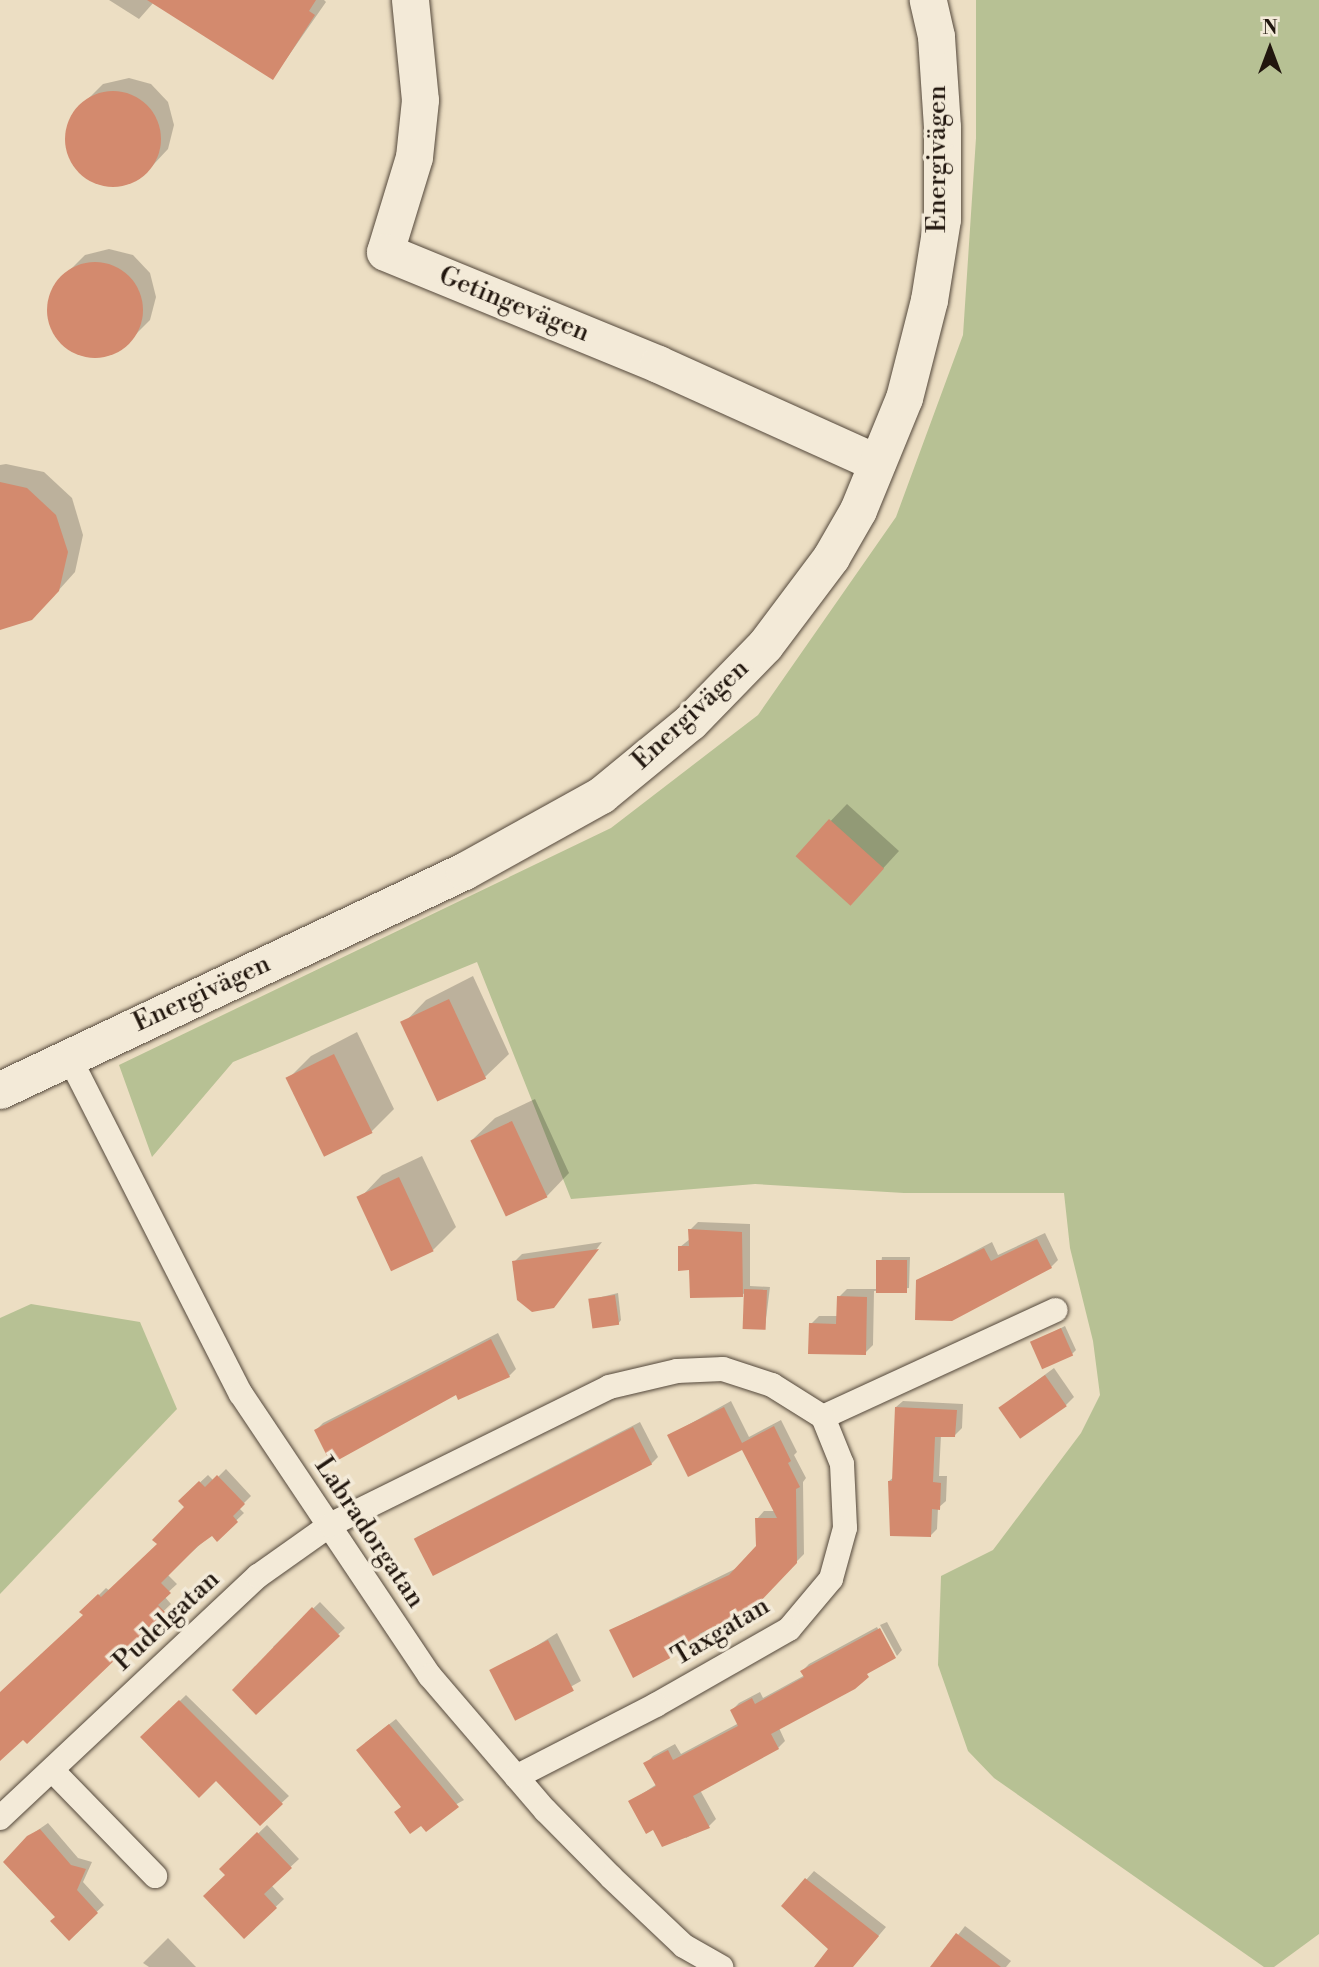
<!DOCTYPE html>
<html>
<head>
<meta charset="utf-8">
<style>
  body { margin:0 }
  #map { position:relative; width:1319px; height:1967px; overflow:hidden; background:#ecdec3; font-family:"Libre Bodoni",serif }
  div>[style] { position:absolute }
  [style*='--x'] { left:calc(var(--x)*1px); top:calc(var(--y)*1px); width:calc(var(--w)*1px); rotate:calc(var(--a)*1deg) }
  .green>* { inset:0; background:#b7c194 }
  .shadow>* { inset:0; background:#0003 }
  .building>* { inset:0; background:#d38a6e; transform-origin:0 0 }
  .round { border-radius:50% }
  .roads { filter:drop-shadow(0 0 2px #54483b) drop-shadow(0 0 2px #54483b) }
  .street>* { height:24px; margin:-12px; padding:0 12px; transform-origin:12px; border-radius:12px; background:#f3ead8 }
  .secondary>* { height:37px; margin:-18.5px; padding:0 18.5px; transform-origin:18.5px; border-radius:18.5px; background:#f3ead8 }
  span { translate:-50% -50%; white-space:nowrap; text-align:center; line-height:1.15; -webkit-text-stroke:7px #f3ead8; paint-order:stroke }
  .street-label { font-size:26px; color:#21160e }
  .north { position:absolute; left:1235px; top:14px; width:70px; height:70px; -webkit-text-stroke:5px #f3ead8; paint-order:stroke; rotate:0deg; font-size:19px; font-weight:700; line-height:28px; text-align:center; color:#21160e }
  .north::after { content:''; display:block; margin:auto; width:24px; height:32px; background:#21160e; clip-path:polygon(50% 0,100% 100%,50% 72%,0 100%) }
</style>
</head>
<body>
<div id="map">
  <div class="green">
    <div style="clip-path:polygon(976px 0,1319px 0,1319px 1934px,1274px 1967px,1264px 1967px,994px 1778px,968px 1751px,938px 1665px,941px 1576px,993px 1550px,1081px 1433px,1100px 1395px,1093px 1341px,1070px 1248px,1064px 1193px,904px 1193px,755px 1184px,571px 1199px,477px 962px,233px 1062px,152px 1157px,119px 1065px,611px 828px,758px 715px,896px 517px,963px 335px,976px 138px)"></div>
    <div style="clip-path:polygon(31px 1304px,140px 1322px,177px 1409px,0 1594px,0 1318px)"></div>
  </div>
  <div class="shadow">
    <div style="clip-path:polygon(109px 0,324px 0,326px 2px,273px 78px,154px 2px,139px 19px)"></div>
    <div style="clip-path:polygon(129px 78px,151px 84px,168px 102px,174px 125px,168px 149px,153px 165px,139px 179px,113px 186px,90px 180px,72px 163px,66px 139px,72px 115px,103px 84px)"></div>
    <div style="clip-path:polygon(109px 249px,133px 255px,150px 273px,156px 297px,150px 320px,119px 351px,95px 358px,72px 351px,54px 334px,48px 310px,54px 286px,85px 255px)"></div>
    <div style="clip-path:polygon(6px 464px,44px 472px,72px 498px,83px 535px,75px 572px,49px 601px,0 628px,0 465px)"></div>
    <div style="clip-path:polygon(847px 804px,899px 851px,866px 887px,797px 856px)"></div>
    <div style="clip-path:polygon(473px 976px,509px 1054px,485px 1077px,403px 1024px,426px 1000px)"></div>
    <div style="clip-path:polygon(357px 1032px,394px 1109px,371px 1132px,288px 1079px,311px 1056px)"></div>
    <div style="clip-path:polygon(535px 1099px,569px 1173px,547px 1196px,472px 1140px,495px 1118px)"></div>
    <div style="clip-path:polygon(422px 1156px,456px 1227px,433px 1250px,360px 1198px,382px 1175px)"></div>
    <div style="clip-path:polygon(698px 1222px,750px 1224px,750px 1286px,770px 1287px,765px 1327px,746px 1292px,742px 1295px,691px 1269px,680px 1247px,690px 1239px,690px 1230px)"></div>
    <div style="clip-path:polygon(1045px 1233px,1058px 1260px,1051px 1267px,917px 1281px,992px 1242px,998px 1255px)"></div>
    <div style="clip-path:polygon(602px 1242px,557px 1301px,514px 1262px,522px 1254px)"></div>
    <div style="clip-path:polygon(882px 1257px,910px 1257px,909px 1288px,874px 1291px,873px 1345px,865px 1353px,811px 1324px,819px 1316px,838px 1316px,839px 1297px,847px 1289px,878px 1289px)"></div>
    <div style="clip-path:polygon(618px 1293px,621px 1320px,618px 1324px,589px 1300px)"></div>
    <div style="clip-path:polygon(1065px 1326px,1076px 1350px,1072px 1354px,1032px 1343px)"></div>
    <div style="clip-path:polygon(498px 1333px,516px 1369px,509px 1376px,457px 1392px,332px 1462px,316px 1430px,323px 1423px)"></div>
    <div style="clip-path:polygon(1054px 1368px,1074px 1397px,1066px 1405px,1000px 1408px)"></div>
    <div style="clip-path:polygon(731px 1401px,749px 1437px,781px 1420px,797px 1452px,794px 1455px,806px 1478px,803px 1482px,804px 1554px,754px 1605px,707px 1629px,701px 1640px,611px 1630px,737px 1568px,758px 1547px,757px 1519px,764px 1511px,775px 1511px,743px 1448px,670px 1435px)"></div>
    <div style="clip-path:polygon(903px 1401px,963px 1404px,962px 1428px,955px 1435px,941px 1435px,939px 1476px,947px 1476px,946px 1501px,938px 1508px,937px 1529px,930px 1536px,889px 1481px,894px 1477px,896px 1407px)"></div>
    <div style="clip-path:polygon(640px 1422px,658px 1457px,651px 1464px,415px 1538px)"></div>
    <div style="clip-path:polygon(226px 1469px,251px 1496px,239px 1508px,244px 1513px,217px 1539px,212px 1534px,167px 1574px,177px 1584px,164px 1596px,171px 1604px,27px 1742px,23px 1738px,0 1755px,0 1694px,85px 1615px,82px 1612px,106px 1588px,110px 1591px,159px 1544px,186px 1507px,180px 1501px,208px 1475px,214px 1481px)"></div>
    <div style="clip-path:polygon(320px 1602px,345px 1628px,256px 1713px,276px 1651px,273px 1647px)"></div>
    <div style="clip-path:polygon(887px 1622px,902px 1650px,897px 1656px,880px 1625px)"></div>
    <div style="clip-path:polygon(877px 1627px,893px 1657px,779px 1728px,785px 1741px,778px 1748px,700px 1790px,716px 1819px,709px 1826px,686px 1838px,683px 1833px,654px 1828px,630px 1802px,657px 1784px,646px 1764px,653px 1756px,675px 1744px,681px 1754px,739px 1723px,732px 1710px,739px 1703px,760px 1692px,763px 1698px,805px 1675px,802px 1671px,809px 1664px)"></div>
    <div style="clip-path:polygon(557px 1633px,581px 1681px,515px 1718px,494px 1673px)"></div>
    <div style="clip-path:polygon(186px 1695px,289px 1796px,260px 1823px,216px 1778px,143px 1737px)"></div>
    <div style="clip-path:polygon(396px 1719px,464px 1800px,422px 1823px,402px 1806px,365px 1743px)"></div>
    <div style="clip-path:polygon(48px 1823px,78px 1858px,92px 1862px,83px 1882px,104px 1905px,69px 1938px,28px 1837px)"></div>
    <div style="clip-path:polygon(267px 1825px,299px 1859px,271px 1885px,284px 1899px,244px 1937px,227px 1875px,221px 1869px)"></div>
    <div style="clip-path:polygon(814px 1871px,886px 1927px,852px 1967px,831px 1967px,831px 1949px,783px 1906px)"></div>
    <div style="clip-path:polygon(965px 1926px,1011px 1961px,1006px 1967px,933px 1967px)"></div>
    <div style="clip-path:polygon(168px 1938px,196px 1967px,149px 1967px,143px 1963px)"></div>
  </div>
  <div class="building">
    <div style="clip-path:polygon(147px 0,316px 0,309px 11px,315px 15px,273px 80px)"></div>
    <div class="round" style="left:65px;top:91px;width:96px;height:96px"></div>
    <div class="round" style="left:47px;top:262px;width:96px;height:96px"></div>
    <div style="clip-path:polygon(0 482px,27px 488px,56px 515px,68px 552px,59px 591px,32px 620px,0 630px)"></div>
    <div style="left:829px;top:819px;width:74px;height:50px;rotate:42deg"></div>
    <div style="left:449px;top:999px;width:88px;height:54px;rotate:65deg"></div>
    <div style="left:334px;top:1054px;width:88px;height:54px;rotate:64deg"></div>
    <div style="left:512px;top:1121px;width:84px;height:46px;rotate:65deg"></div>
    <div style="left:399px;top:1177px;width:82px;height:47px;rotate:65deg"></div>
    <div style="clip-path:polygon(688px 1229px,742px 1232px,743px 1297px,690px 1298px,689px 1270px,678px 1271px,678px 1246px,689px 1246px)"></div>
    <div style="clip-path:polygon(1037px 1239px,1052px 1268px,952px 1321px,915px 1320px,916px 1280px,984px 1248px,991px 1261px)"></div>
    <div style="clip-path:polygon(599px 1249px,554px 1308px,532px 1312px,517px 1300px,512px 1261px)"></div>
    <div style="left:876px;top:1260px;width:31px;height:33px"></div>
    <div style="left:744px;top:1289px;width:23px;height:40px;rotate:2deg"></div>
    <div style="left:615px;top:1295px;width:30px;height:27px;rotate:82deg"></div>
    <div style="clip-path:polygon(837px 1296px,867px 1297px,866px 1355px,808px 1354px,809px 1323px,836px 1324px)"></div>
    <div style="left:1061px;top:1328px;width:30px;height:34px;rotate:66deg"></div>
    <div style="clip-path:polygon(491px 1339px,510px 1377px,458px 1400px,456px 1395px,331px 1464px,314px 1430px)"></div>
    <div style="left:1045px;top:1375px;width:38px;height:57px;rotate:55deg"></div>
    <div style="clip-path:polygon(724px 1407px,742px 1443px,774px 1426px,791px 1461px,788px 1463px,800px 1487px,796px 1489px,797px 1563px,755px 1607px,699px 1634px,702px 1641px,633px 1678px,609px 1630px,729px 1575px,756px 1546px,755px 1518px,777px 1518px,742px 1450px,688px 1477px,667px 1435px)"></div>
    <div style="clip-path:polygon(895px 1407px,957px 1410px,955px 1437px,935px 1437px,933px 1482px,941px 1483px,940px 1510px,932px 1509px,931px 1537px,890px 1536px,888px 1481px,892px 1481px)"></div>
    <div style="left:633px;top:1427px;width:42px;height:246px;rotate:63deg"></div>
    <div style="clip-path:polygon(217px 1475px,245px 1504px,233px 1516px,238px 1522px,217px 1542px,212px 1536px,198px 1546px,161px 1583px,171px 1593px,158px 1605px,165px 1612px,27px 1744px,23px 1740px,0 1761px,0 1692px,83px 1615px,79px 1612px,98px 1594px,101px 1597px,157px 1544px,152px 1540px,184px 1507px,178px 1501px,199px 1481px,205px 1487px)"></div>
    <div style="clip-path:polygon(312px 1607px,340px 1636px,256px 1715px,232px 1690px)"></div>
    <div style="clip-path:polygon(880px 1628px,896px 1658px,867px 1674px,869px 1677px,855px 1689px,771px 1734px,779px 1749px,693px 1796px,710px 1828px,662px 1847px,653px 1830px,646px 1834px,628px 1801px,656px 1786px,643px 1763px,668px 1750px,673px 1760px,738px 1726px,730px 1710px,752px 1698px,755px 1704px,804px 1677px,800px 1671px)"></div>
    <div style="left:548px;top:1640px;width:57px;height:66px;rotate:63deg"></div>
    <div style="clip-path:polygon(179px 1700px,283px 1804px,260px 1826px,216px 1781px,199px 1798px,140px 1737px)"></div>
    <div style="clip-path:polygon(389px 1724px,459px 1807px,426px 1832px,421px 1826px,410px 1834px,394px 1812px,401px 1807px,356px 1750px)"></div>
    <div style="clip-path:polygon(40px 1829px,71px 1865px,86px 1869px,77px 1890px,98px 1913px,69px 1941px,50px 1921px,55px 1917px,3px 1862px,27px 1836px)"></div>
    <div style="clip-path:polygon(257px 1832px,292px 1868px,264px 1894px,277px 1908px,244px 1939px,203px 1896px,225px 1875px,219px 1869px)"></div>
    <div style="clip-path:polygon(805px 1878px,879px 1936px,853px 1967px,814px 1967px,828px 1949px,781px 1906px)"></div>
    <div style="clip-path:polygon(956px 1933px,1001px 1967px,930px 1967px)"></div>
  </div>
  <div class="roads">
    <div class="street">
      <div style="--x:69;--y:1057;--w:378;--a:63"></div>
      <div style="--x:241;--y:1394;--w:339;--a:56.2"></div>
      <div style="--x:430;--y:1676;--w:177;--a:49.4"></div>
      <div style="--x:545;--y:1810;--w:94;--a:45.4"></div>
      <div style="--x:611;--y:1877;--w:100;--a:43.4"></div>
      <div style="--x:684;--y:1946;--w:43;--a:29.6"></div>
      <div style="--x:823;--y:1417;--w:256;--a:-24.7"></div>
      <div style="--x:52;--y:1770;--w:148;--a:45.8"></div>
      <div style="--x:0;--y:1818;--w:354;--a:-43.2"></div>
      <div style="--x:258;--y:1576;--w:88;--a:-35.3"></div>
      <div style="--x:330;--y:1525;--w:311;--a:-26.3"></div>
      <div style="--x:609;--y:1387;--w:70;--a:-13.2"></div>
      <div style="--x:677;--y:1371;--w:46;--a:-2.5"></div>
      <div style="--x:723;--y:1369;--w:52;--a:18.1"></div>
      <div style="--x:772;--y:1385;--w:60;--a:32.1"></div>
      <div style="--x:823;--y:1417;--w:51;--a:68"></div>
      <div style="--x:842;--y:1464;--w:64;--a:87.3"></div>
      <div style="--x:845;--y:1528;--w:53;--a:105.4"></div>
      <div style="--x:831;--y:1579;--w:65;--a:130"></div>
      <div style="--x:789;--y:1629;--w:153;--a:150.3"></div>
      <div style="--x:656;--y:1705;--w:157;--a:152.8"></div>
    </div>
    <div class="secondary">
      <div style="--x:410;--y:0;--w:100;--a:84.3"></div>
      <div style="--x:420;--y:100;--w:57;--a:96"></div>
      <div style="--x:414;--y:157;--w:99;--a:107"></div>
      <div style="--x:385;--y:252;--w:295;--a:22.3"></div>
      <div style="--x:658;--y:364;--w:240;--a:24.3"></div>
      <div style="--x:0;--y:1090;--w:513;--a:-25.27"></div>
      <div style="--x:464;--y:871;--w:157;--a:-29"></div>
      <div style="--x:601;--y:795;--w:115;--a:-39.4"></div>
      <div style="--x:690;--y:722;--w:107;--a:-45.8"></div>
      <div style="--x:765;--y:645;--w:110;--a:-53.1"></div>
      <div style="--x:831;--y:557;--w:54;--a:-60.1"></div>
      <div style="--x:858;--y:510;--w:121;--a:-67.7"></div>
      <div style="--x:904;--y:398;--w:101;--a:-75.7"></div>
      <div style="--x:929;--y:300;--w:82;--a:-80.9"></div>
      <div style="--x:942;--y:219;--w:92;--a:-90"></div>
      <div style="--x:942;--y:127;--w:91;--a:-93.8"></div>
      <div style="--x:936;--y:36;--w:37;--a:-103"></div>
    </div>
  </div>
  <div class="street-label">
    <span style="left:938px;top:159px;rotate:-90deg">Energivägen</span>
    <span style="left:514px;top:305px;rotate:22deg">Getingevägen</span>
    <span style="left:691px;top:715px;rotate:-43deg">Energivägen</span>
    <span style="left:202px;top:994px;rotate:-25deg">Energivägen</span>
    <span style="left:369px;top:1533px;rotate:56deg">Labradorgatan</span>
    <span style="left:167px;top:1621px;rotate:-43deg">Pudelgatan</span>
    <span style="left:721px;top:1632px;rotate:-31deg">Taxgatan</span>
  </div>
  <div class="north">N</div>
</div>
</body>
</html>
